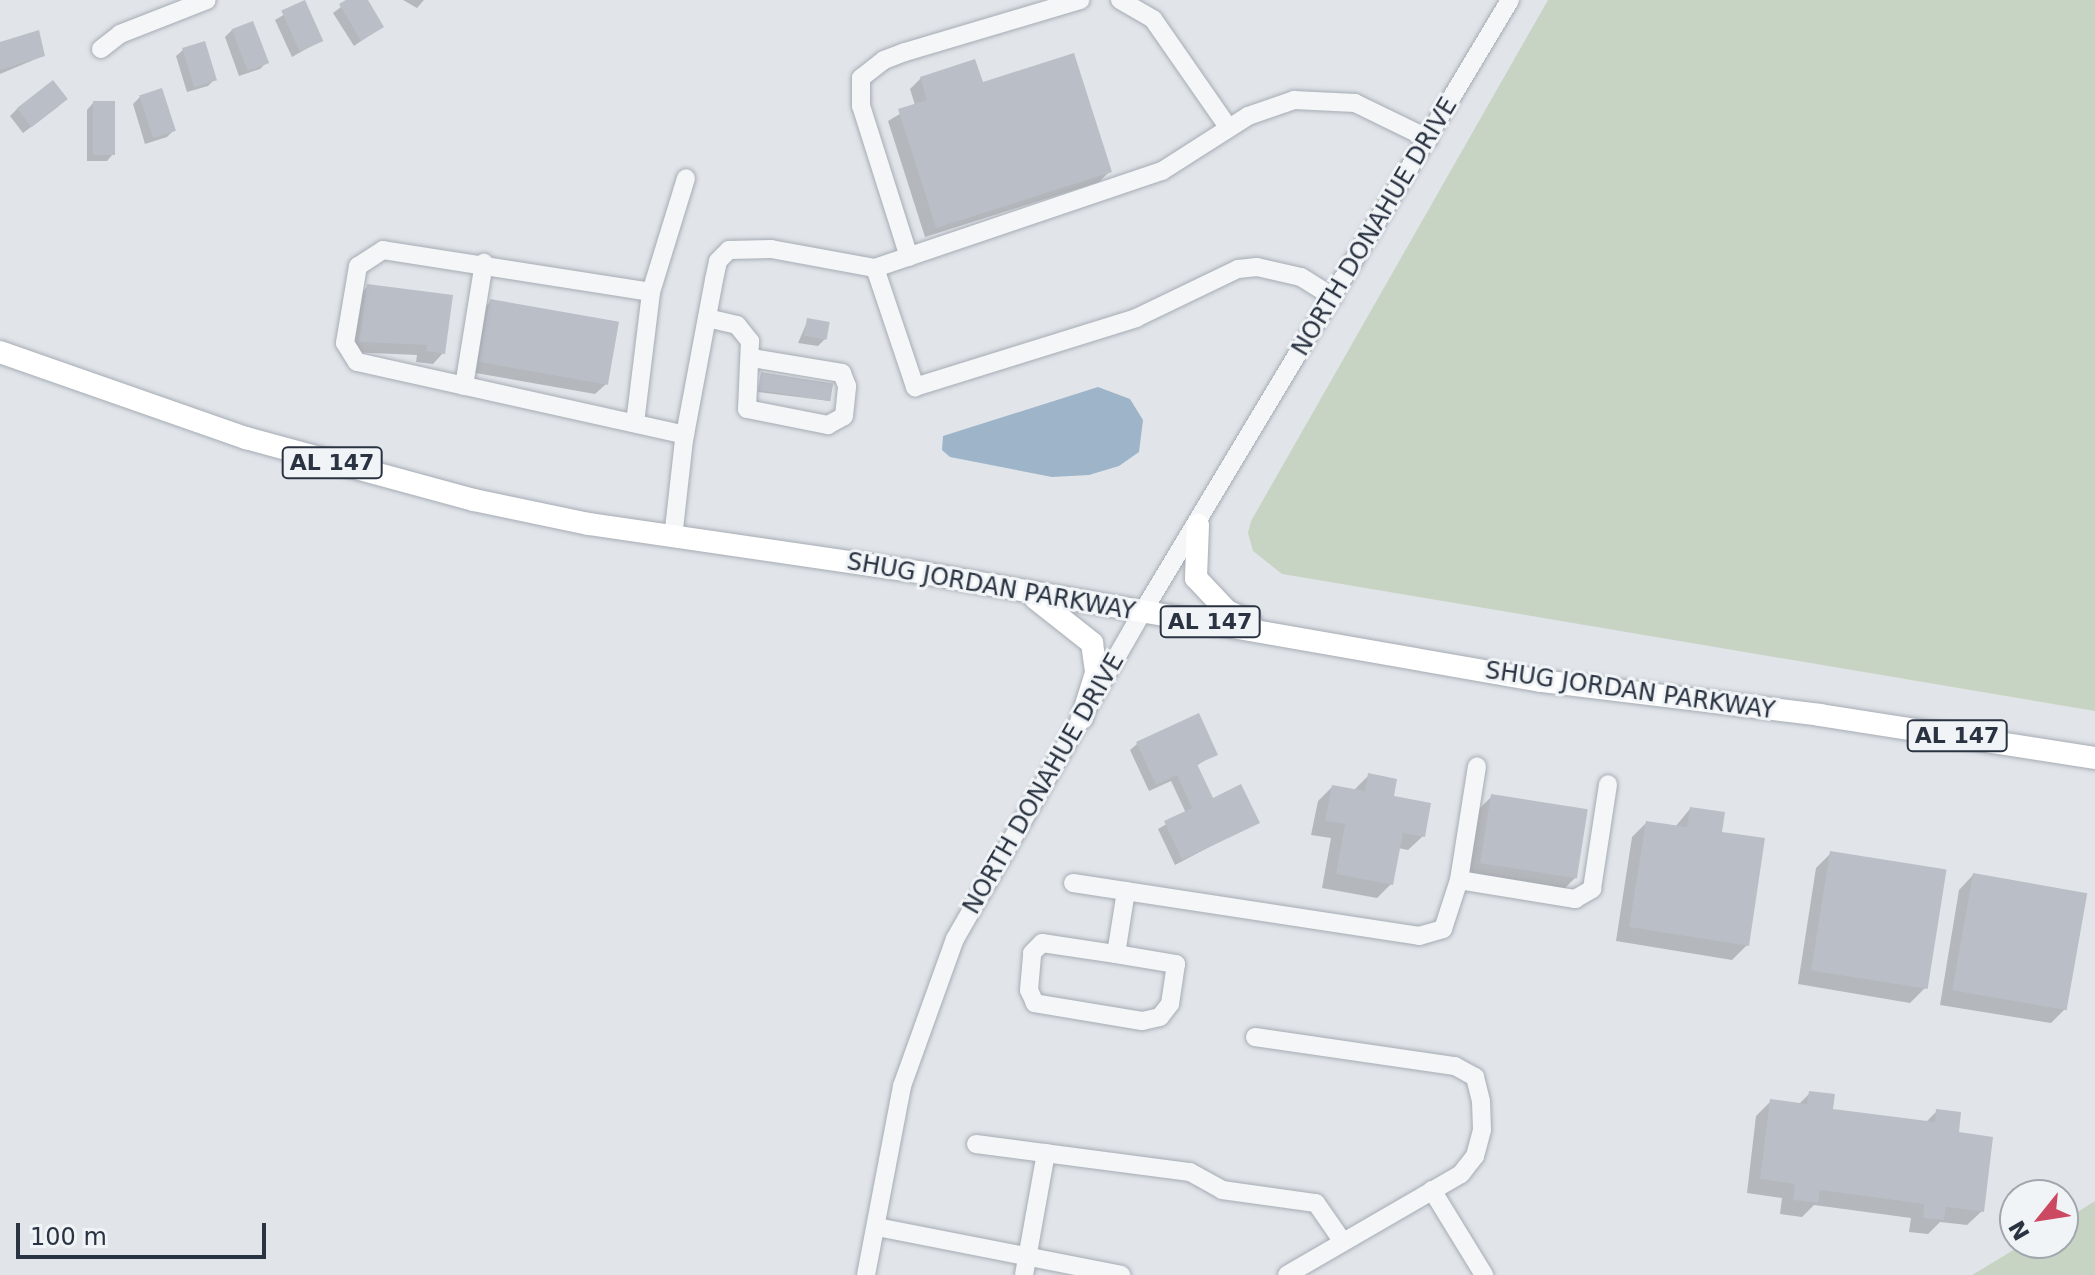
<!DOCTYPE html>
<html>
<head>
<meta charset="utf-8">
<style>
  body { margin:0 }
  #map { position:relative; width:2095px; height:1275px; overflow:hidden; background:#e1e5ea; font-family:"DejaVu Sans",sans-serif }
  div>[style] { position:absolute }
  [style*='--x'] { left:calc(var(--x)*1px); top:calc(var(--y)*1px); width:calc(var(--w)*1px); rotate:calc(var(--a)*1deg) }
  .green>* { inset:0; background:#c8d4c3 }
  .water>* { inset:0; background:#9db4c9 }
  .shadow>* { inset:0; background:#0003 }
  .building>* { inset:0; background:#b9bec7; transform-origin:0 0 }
  .roads { filter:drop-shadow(0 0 2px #a6acb4) drop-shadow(0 0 2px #a6acb4) }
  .minor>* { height:18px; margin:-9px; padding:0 9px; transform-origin:9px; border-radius:9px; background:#f4f6f8 }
  .major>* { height:22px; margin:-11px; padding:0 11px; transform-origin:11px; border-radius:11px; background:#fff }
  span { translate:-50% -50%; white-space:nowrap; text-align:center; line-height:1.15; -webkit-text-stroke:6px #f1f4f7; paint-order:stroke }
  .shield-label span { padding:2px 6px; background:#f1f4f7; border:2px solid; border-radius:6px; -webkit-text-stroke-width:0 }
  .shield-label { font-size:22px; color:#2a3341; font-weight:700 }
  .street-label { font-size:24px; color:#2a3341 }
  .north { position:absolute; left:1999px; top:1179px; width:80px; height:80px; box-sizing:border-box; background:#f1f4f7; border:2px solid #a1a7ae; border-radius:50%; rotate:240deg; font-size:22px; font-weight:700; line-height:32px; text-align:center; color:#2a3341 }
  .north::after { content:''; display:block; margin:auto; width:28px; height:36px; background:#cc4962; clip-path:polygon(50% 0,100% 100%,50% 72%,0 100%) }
  .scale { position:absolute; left:16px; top:1223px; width:250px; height:36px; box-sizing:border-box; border:4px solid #2a3341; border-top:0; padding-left:10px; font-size:24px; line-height:28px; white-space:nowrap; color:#2a3341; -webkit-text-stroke:6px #f1f4f7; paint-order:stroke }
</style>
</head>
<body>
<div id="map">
  <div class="green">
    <div style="clip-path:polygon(1548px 0,2095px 0,2095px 711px,1282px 574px,1253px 551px,1248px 533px,1251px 521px)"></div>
    <div style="clip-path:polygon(2095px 1201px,2095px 1275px,1972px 1275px,2025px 1243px,2063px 1243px,2063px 1221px)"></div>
  </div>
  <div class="water">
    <div style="clip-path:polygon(1098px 387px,1130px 399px,1143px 420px,1139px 452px,1119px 466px,1089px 475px,1052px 477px,950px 457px,942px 450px,943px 436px)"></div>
  </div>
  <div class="shadow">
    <div style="clip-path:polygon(350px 0,365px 0,381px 27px,354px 46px,333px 13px)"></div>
    <div style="clip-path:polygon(403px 0,424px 0,417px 8px)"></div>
    <div style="clip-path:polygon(304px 3px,320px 41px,292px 57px,275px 20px)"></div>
    <div style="clip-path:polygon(232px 30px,267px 62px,260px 69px,239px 76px,225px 37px)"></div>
    <div style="clip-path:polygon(0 44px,43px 56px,0 74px)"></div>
    <div style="clip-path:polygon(183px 50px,215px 79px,208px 86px,187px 92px,176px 56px)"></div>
    <div style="clip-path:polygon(921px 78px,981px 84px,1110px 171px,1099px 182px,925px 237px,888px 121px,915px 105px,910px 89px)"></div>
    <div style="clip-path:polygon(140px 97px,173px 131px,167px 137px,145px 144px,133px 104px)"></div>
    <div style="clip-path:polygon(93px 103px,113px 154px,107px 161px,87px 161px,87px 110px)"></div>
    <div style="clip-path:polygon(59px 106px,23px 133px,10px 116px,17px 109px)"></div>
    <div style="clip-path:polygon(368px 286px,443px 353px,433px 364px,416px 362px,417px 355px,349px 352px,357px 297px)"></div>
    <div style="clip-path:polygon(491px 301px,606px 384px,595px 394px,470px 372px,480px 312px)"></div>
    <div style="clip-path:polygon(808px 320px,825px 339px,818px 346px,798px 343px)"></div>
    <div style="clip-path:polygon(761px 374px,830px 401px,758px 392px)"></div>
    <div style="clip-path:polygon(1137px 744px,1215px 754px,1196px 766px,1212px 801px,1257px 822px,1175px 865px,1158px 829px,1186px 813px,1171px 781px,1149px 791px,1130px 750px)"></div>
    <div style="clip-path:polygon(1369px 775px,1423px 836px,1408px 850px,1398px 848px,1391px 884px,1377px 898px,1322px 888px,1331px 838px,1311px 835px,1318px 801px,1332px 787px,1353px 791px)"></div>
    <div style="clip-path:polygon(1492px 796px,1576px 877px,1561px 892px,1467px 877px,1477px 811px)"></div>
    <div style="clip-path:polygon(1690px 809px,1719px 833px,1747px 945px,1732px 960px,1616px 941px,1632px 837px,1646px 823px,1675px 827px)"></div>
    <div style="clip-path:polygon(1831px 853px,1925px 988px,1910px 1003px,1798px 984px,1816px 868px)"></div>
    <div style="clip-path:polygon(1973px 875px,2065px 1009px,2051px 1023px,1940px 1005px,1959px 890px)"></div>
    <div style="clip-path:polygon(1810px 1093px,1831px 1110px,1925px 1123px,1937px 1111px,1956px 1134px,1982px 1211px,1967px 1225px,1940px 1222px,1928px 1234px,1909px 1232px,1911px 1218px,1814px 1205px,1802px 1217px,1780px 1214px,1782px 1198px,1747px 1193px,1756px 1116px,1771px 1101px,1798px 1105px)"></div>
  </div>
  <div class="building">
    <div style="left:305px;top:0;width:45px;height:26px;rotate:66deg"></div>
    <div style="clip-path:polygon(346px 0,368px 0,384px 27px,361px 41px,339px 4px)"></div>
    <div style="left:253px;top:21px;width:45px;height:23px;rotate:69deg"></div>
    <div style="clip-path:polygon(39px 30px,45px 56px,0 70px,0 42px)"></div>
    <div style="left:205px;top:41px;width:41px;height:24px;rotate:73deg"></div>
    <div style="clip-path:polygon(1074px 53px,1112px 172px,936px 228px,898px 109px,927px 100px,920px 77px,975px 59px,983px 82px)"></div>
    <div style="left:53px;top:80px;width:24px;height:46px;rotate:52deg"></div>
    <div style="left:162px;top:88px;width:45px;height:24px;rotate:72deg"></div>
    <div style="left:93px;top:101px;width:22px;height:54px"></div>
    <div style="clip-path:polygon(367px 284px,453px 295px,445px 354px,426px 351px,427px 345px,359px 342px)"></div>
    <div style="left:490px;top:299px;width:131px;height:64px;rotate:10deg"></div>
    <div style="left:807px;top:318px;width:23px;height:18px;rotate:10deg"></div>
    <div style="left:761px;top:372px;width:73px;height:18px;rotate:9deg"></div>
    <div style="clip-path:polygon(1199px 713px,1218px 755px,1197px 764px,1213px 798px,1241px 784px,1260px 823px,1182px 860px,1164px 821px,1192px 808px,1177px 775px,1156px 785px,1136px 742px)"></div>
    <div style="clip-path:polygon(1368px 773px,1397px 779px,1394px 796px,1431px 803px,1425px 837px,1403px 833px,1393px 885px,1336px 874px,1345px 824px,1325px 821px,1332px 785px,1365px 791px)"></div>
    <div style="left:1491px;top:794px;width:98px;height:70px;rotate:9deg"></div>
    <div style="clip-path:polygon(1690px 807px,1725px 812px,1722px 832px,1765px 838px,1749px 946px,1629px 927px,1646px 821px,1687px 827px)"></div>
    <div style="left:1830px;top:851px;width:118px;height:121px;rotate:9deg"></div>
    <div style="left:1973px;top:873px;width:116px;height:119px;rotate:10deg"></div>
    <div style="clip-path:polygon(1809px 1091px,1835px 1094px,1833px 1109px,1935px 1122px,1936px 1109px,1961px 1112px,1959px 1132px,1993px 1137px,1984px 1212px,1946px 1207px,1944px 1220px,1923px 1218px,1924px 1204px,1820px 1190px,1818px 1203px,1793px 1200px,1795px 1184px,1760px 1179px,1770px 1099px,1807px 1104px)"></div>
  </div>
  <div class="roads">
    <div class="minor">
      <div style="--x:1120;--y:0;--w:38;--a:30"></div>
      <div style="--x:1153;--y:19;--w:131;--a:55.2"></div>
      <div style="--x:101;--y:49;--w:24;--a:-38"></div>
      <div style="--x:120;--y:34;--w:93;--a:-21.3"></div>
      <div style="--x:909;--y:257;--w:158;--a:-107.6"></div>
      <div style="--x:861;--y:106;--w:28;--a:-90"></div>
      <div style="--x:861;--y:78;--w:29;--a:-38"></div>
      <div style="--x:884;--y:60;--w:22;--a:-21"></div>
      <div style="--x:905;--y:52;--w:183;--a:-16.5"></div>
      <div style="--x:875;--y:268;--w:126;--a:71.4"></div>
      <div style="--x:915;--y:387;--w:232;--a:-17.3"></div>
      <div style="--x:1136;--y:318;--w:113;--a:-25.7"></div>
      <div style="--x:1238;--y:269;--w:19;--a:-6"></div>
      <div style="--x:1257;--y:267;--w:45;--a:12.8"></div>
      <div style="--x:1301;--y:277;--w:38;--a:32"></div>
      <div style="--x:651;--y:292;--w:271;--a:-171.1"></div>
      <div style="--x:383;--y:250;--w:30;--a:147"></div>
      <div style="--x:358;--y:266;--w:78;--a:99.6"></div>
      <div style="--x:345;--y:343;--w:22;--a:58"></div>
      <div style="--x:357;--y:362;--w:336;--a:12.5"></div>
      <div style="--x:707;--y:318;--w:31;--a:13"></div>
      <div style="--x:737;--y:325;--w:21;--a:51"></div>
      <div style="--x:750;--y:341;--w:68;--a:92.5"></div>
      <div style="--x:747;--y:409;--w:83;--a:11.2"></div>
      <div style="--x:828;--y:425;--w:18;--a:-29"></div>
      <div style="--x:844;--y:416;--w:30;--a:-84"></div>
      <div style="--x:847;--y:386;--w:14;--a:-111"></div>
      <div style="--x:842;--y:373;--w:92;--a:-170.6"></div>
      <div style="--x:464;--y:386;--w:125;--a:-80.8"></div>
      <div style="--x:635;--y:423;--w:132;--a:-83"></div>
      <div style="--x:651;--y:292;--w:119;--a:-72.9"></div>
      <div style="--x:673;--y:538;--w:99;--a:-83.6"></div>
      <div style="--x:684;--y:440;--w:163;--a:-79.4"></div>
      <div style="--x:714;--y:280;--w:19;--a:-78"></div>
      <div style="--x:718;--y:261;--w:16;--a:-45"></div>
      <div style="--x:729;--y:250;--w:42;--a:-1.4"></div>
      <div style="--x:771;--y:249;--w:106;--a:10.4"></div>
      <div style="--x:875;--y:268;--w:303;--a:-18.7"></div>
      <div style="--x:1162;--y:171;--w:102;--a:-32.6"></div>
      <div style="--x:1248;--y:116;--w:49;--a:-19.2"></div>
      <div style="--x:1294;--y:100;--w:61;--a:2.8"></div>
      <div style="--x:1355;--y:103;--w:82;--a:25.9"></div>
      <div style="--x:1459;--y:880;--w:118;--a:9.3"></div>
      <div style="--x:1575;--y:899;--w:20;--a:-30"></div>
      <div style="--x:1592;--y:889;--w:106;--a:-81.3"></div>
      <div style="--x:1073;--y:883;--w:350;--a:8.7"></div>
      <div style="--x:1419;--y:936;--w:25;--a:-16"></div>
      <div style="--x:1443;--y:929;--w:52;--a:-71.9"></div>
      <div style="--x:1459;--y:880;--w:115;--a:-81"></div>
      <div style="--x:1116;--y:954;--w:61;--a:9.5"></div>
      <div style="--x:1176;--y:964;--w:40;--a:98.5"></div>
      <div style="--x:1170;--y:1004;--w:16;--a:128"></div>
      <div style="--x:1160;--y:1017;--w:18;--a:167"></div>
      <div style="--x:1142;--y:1021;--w:109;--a:-170.5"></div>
      <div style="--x:1035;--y:1003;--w:14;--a:-115"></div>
      <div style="--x:1029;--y:990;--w:37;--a:-85"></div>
      <div style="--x:1032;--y:953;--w:14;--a:-45"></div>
      <div style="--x:1042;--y:943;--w:75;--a:8.5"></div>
      <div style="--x:1116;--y:954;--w:64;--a:-81"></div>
      <div style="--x:1255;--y:1037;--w:202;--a:8.3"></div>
      <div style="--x:1455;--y:1066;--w:23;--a:29"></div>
      <div style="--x:1475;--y:1077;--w:25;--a:76"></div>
      <div style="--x:1481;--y:1101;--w:29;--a:88"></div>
      <div style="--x:1482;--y:1130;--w:27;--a:105"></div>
      <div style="--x:1475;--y:1156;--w:23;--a:128"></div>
      <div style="--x:1461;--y:1174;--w:201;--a:149.9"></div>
      <div style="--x:976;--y:1144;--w:216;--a:7.5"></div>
      <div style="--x:1190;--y:1172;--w:37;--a:29"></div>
      <div style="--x:1222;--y:1190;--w:95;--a:7.9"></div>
      <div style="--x:1316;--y:1203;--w:47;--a:55.3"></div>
      <div style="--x:1432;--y:1190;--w:100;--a:58.5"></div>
      <div style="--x:877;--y:1227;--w:249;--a:11.1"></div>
      <div style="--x:866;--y:1275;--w:192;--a:-79.2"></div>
      <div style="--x:902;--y:1086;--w:156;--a:-70.2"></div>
      <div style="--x:955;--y:939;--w:376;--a:-60.2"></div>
      <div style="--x:1142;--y:613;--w:715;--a:-59.02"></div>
      <div style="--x:1024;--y:1275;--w:124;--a:-79.8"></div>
    </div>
    <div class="major">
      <div style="--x:0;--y:352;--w:261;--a:19.3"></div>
      <div style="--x:246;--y:438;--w:236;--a:15.2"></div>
      <div style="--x:474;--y:500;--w:117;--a:11.8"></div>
      <div style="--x:589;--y:524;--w:338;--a:8.3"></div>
      <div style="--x:923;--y:573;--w:627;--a:9.91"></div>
      <div style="--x:1541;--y:681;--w:281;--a:6.9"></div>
      <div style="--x:1820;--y:715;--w:278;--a:8.9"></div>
      <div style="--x:1198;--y:525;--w:53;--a:92.2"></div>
      <div style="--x:1196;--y:578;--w:45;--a:46.8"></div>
      <div style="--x:1227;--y:611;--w:26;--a:25"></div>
      <div style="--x:1035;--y:598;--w:73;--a:38.3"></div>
      <div style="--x:1092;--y:643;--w:30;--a:82"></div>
      <div style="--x:1096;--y:673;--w:47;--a:107.3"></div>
    </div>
  </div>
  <div class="shield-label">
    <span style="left:332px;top:463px">AL 147</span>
    <span style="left:1210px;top:622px">AL 147</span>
    <span style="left:1957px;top:736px">AL 147</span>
  </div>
  <div class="street-label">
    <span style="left:1375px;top:227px;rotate:-59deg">NORTH DONAHUE DRIVE</span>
    <span style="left:991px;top:587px;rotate:10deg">SHUG JORDAN PARKWAY</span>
    <span style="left:1630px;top:691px;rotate:8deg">SHUG JORDAN PARKWAY</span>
    <span style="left:1044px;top:784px;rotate:-60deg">NORTH DONAHUE DRIVE</span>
  </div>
  <div class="north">N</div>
  <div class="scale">100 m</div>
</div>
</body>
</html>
